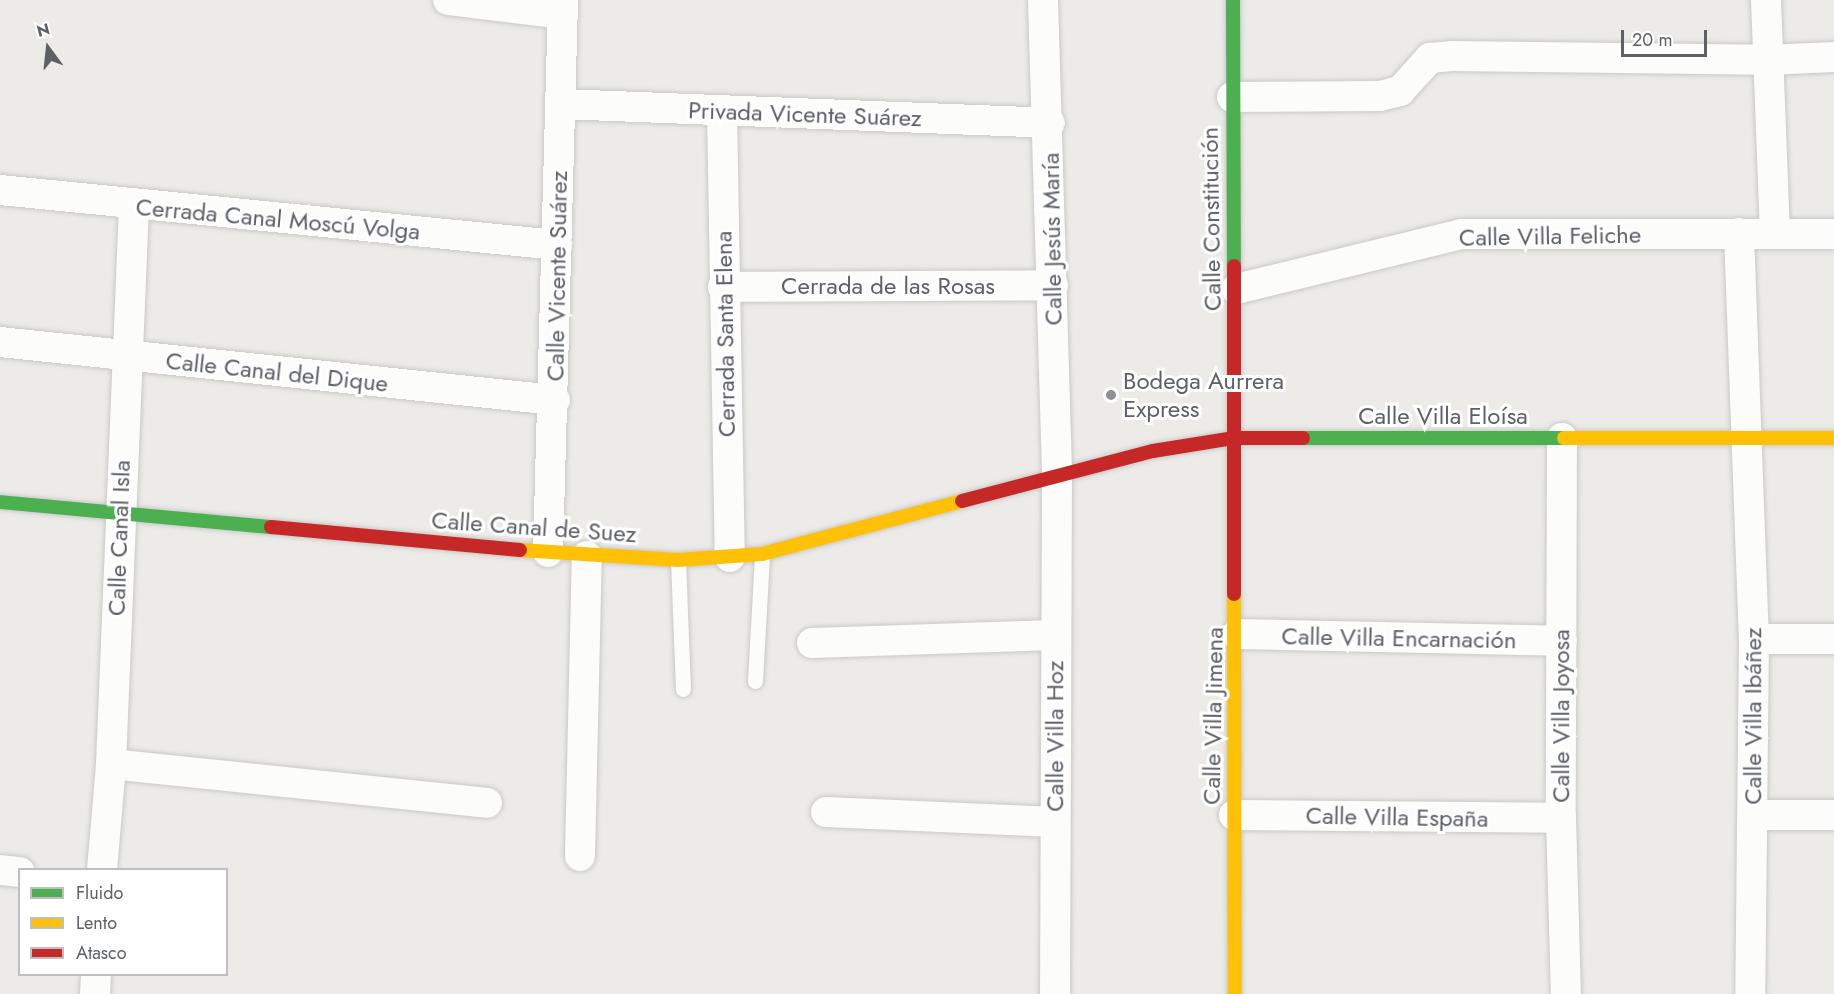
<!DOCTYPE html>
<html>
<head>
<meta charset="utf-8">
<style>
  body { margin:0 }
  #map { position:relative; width:1834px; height:994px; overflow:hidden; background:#ecebe7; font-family:Jost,sans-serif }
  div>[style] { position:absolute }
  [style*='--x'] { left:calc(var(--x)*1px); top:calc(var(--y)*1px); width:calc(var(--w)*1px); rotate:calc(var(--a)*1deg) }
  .roads { filter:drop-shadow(0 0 2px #c9c9c9) drop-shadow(0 0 2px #c9c9c9) }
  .lane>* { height:15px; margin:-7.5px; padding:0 7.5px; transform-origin:7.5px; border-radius:7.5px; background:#fcfcfb }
  .street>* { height:30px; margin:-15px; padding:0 15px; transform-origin:15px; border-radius:15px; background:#fcfcfb }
  .fast>* { height:14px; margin:-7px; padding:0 7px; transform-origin:7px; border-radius:7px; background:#4caf50 }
  .slow>* { height:14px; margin:-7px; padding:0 7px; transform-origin:7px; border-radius:7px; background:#ffc107 }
  .jam>* { height:14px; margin:-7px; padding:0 7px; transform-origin:7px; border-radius:7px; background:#c62828 }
  .dots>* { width:16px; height:16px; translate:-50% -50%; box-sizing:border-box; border:3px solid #fff; border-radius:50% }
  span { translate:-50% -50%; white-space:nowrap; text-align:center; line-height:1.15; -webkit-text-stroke:6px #fff; paint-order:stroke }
  .street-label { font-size:24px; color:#5d6065 }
  .poi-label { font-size:24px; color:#5d6065 }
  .left { translate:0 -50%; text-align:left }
  .legend { position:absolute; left:18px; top:868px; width:210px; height:108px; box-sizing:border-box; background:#fff; border:2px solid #bebfc1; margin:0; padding:8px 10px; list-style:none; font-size:18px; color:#5d6065 }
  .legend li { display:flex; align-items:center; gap:12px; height:30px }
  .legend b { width:30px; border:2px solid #bebfc1 }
  .north { position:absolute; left:18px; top:18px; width:60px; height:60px; -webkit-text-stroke:4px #fff; paint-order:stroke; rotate:345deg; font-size:16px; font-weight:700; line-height:24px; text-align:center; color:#5d6065 }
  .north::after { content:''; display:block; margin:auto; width:21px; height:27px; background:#5d6065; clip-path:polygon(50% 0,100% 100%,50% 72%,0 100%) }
  .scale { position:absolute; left:1621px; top:30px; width:86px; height:27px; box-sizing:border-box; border:3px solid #5d6065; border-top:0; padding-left:8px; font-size:18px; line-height:21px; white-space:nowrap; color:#5d6065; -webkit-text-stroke:4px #fff; paint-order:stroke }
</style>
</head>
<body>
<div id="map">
  <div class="roads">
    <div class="lane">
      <div style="--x:678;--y:560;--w:129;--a:87.8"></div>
      <div style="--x:755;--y:681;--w:127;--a:-86.8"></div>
    </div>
    <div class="street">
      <div style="--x:448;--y:0;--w:116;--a:6.9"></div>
      <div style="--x:1043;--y:0;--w:478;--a:88.3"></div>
      <div style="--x:1057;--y:478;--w:516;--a:90.22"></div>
      <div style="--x:1766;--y:0;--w:233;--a:87.8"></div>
      <div style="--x:1232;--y:97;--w:148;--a:-0.4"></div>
      <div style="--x:1380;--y:96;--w:21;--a:-14"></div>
      <div style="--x:1400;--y:91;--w:45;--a:-47.7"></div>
      <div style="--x:1430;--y:58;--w:21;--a:-5"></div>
      <div style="--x:1451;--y:56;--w:316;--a:0.7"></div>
      <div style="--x:1767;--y:60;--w:67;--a:-2.6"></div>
      <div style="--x:560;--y:104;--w:490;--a:2.2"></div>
      <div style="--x:722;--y:110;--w:447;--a:89"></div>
      <div style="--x:0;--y:190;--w:560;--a:5.64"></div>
      <div style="--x:1739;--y:233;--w:406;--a:87.9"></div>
      <div style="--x:1754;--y:639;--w:355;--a:90.6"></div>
      <div style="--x:723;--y:287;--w:330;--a:-0.3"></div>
      <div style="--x:1236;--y:289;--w:232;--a:-13.7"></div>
      <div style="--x:1461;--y:234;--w:373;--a:0"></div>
      <div style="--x:0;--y:342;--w:558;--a:5.97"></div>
      <div style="--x:1562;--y:438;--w:380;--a:90.2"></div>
      <div style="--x:1561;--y:818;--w:176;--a:88.4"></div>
      <div style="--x:548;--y:552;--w:552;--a:-88.44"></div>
      <div style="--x:1237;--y:634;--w:325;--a:1.2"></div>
      <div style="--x:1754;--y:639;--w:80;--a:0"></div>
      <div style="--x:812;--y:643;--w:243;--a:-1.9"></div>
      <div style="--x:111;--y:764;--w:378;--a:5.9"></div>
      <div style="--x:826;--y:812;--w:229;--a:2.5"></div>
      <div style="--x:1234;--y:815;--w:327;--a:0.5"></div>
      <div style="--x:1753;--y:815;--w:81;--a:0"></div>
      <div style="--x:580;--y:856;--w:300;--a:-88.7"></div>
      <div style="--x:0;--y:870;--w:20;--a:6"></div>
      <div style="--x:102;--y:870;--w:106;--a:-85.1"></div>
      <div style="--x:111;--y:764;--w:558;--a:-87.64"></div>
      <div style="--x:95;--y:994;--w:20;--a:-87"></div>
    </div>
    <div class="fast">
      <div style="--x:1233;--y:0;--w:266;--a:89.8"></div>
      <div style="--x:1303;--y:438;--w:261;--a:0"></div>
      <div style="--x:0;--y:502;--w:272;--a:5.3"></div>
    </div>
    <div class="slow">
      <div style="--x:1564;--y:438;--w:270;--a:0"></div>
      <div style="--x:520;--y:550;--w:158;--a:3.6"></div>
      <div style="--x:678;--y:560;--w:84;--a:-4.1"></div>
      <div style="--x:762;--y:554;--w:207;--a:-14.8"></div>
      <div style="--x:1234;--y:594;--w:400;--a:89.9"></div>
    </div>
    <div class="jam">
      <div style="--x:1234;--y:266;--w:328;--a:90"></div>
      <div style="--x:962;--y:501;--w:197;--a:-14.7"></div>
      <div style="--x:1153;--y:451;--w:81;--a:-9.2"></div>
      <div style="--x:1233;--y:438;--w:70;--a:0"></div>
      <div style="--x:271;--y:527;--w:250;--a:5.3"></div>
    </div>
  </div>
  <div class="dots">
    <div style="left:1111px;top:395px;background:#8f9192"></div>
  </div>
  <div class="street-label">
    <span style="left:805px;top:114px;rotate:2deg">Privada Vicente Suárez</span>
    <span style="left:278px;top:219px;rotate:5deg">Cerrada Canal Moscú Volga</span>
    <span style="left:1211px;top:219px;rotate:-91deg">Calle Constitución</span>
    <span style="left:1550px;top:236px;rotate:-1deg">Calle Villa Feliche</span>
    <span style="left:1052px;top:239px;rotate:-91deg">Calle Jesús María</span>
    <span style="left:557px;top:276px;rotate:-89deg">Calle Vicente Suárez</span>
    <span style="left:888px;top:286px">Cerrada de las Rosas</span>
    <span style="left:725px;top:334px;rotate:-91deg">Cerrada Santa Elena</span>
    <span style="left:277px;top:372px;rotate:6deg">Calle Canal del Dique</span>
    <span style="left:1443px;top:416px">Calle Villa Eloísa</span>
    <span style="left:534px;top:527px;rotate:4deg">Calle Canal de Suez</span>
    <span style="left:119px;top:538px;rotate:-88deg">Calle Canal Isla</span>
    <span style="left:1399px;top:638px;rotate:1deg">Calle Villa Encarnación</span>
    <span style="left:1213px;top:716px;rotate:-89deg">Calle Villa Jimena</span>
    <span style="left:1561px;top:716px;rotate:-90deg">Calle Villa Joyosa</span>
    <span style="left:1753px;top:716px;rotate:-90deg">Calle Villa Ibáñez</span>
    <span style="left:1055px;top:736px;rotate:-90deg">Calle Villa Hoz</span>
    <span style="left:1397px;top:817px;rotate:1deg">Calle Villa España</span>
  </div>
  <div class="poi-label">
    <span class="left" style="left:1123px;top:395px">Bodega Aurrera<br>Express</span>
  </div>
  <ul class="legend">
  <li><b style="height:8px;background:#4caf50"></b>Fluido</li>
  <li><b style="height:8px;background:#ffc107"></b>Lento</li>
  <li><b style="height:8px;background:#c62828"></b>Atasco</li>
  </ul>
  <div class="north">N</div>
  <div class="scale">20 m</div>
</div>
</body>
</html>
